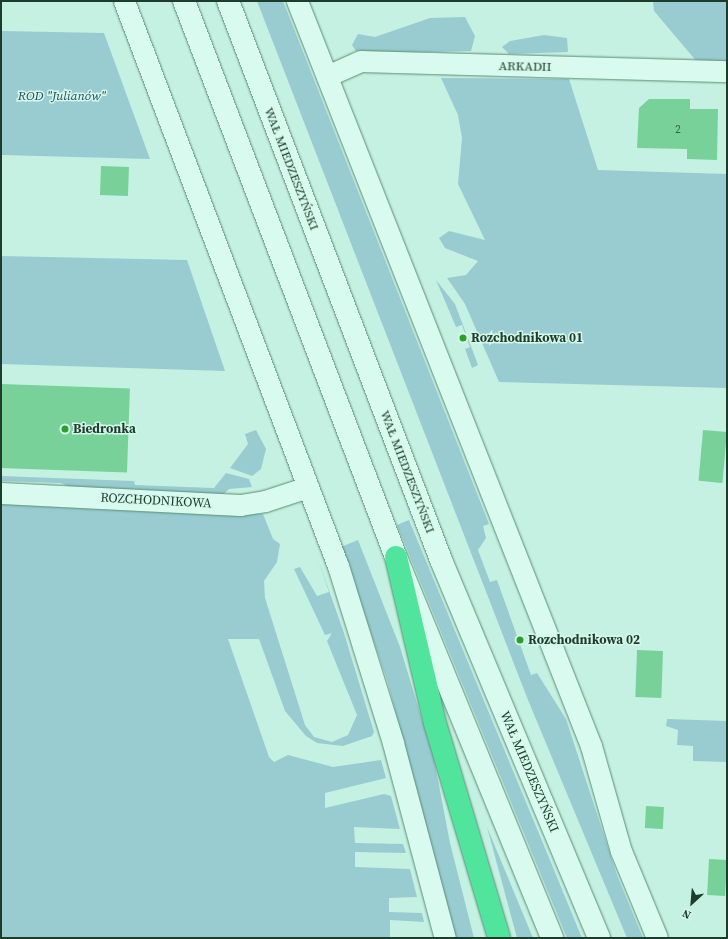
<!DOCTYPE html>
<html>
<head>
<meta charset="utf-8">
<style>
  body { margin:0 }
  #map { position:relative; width:728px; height:939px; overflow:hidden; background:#c5f1e2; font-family:"Source Serif 4",serif }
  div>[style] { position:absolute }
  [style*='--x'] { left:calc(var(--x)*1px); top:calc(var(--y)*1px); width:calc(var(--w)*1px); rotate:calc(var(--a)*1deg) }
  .green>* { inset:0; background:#98ccd0 }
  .building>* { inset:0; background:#78d199; transform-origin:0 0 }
  .roads { filter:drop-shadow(0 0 1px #598d73) drop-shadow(0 0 1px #598d73) }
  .street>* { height:21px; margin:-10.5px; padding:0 10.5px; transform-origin:10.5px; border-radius:10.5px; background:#d9fbef }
  .secondary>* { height:22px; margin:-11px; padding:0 11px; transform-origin:11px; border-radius:11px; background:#d9fbef }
  .highway>* { height:22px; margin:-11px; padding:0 11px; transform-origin:11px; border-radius:11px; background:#51e49d }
  .dots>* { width:11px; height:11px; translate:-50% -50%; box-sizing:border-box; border:2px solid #d5f8ec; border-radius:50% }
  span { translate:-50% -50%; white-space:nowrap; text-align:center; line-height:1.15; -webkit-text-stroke:3px #d5f8ec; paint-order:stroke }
  .number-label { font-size:11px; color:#346146 }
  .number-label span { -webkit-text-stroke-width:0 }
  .street-label { font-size:13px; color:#1e3c2b }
  .park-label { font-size:13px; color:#244f5a; font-style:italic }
  .poi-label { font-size:13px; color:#1e3c2b; font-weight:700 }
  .left { translate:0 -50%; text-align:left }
  .frame { position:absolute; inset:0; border:2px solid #1e3c2b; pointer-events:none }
  .north { position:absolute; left:672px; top:883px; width:40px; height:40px; -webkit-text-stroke:3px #d5f8ec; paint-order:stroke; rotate:206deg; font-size:11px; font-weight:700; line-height:16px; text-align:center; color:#1e3c2b }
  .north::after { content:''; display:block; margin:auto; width:14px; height:18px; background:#1e3c2b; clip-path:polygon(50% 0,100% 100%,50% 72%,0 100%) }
</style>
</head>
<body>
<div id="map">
  <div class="green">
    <div style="clip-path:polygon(257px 1px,283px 1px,489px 524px,483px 526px,486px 538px,478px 550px,490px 582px,497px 580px,531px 675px,537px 673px,566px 719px,617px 875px,643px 938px,627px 938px,528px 700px)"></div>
    <div style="clip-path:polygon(653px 1px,727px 1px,727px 64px,698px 63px,654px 11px)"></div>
    <div style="clip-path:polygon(465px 17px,475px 36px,471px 51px,358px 54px,352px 45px,358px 34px,375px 37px,430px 18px)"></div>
    <div style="clip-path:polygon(1px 31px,104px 33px,150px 159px,1px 155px)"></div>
    <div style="clip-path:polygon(544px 35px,567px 38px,568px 52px,509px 54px,502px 47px,510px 41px)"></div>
    <div style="clip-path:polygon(441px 78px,569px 79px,598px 170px,727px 174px,727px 388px,499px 382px,465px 304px,447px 278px,466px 275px,478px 261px,445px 248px,439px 238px,449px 231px,485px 240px,458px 184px,462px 138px,458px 115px)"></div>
    <div style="clip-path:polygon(1px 256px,187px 260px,225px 371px,1px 364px)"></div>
    <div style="clip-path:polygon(436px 280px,455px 304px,478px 365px,472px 368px,465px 349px,470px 347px,462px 325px,456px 327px)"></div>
    <div style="clip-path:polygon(256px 430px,266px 449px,261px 469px,252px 476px,230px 468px,248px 444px,245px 434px)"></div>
    <div style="clip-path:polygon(226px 473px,249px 479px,252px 487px,229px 489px,224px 494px,79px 490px,60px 483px,1px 481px,1px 476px,134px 481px,135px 485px,214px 488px)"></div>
    <div style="clip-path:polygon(1px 503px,263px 514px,273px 539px,280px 544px,277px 562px,264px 581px,265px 598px,305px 725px,314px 737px,332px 742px,348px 735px,357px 715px,327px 641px,332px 633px,325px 635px,294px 569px,300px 567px,317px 596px,329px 592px,318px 559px,344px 633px,374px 732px,372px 736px,343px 746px,317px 743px,306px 736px,285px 711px,259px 639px,228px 639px,269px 757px,274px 762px,288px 755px,333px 767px,381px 760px,386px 778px,325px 793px,325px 808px,384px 794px,391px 796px,400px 829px,354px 827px,355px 843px,403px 844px,406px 853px,355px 852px,355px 867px,410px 869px,417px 897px,389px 898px,389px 912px,422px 913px,424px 922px,390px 920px,390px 937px,428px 938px,1px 938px)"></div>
    <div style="clip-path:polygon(409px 520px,545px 848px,582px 938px,567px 938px,397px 525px)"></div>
    <div style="clip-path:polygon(358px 540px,400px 647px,434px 759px,450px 843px,474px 938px,456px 938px,387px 680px,341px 547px)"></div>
    <div style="clip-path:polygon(667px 719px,727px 721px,727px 762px,693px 761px,693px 746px,677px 745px,678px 730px,666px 726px)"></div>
    <div style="clip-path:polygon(487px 827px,533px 938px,517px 938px)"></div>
  </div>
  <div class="building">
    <div style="clip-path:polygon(649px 99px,690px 99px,690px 109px,718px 109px,717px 160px,687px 159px,687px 149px,637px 148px,639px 108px)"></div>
    <div style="left:101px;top:166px;width:28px;height:29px;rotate:2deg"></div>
    <div style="left:1px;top:384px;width:129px;height:84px;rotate:2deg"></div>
    <div style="left:703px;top:430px;width:24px;height:51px;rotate:5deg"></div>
    <div style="left:637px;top:650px;width:26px;height:47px;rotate:2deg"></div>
    <div style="left:646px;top:806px;width:18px;height:22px;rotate:3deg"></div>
    <div style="left:709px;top:859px;width:18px;height:36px;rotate:3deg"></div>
  </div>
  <div class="roads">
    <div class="street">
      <div style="--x:124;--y:1;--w:604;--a:69.26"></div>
      <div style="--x:338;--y:566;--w:185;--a:72.7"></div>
      <div style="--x:393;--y:743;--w:202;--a:75.1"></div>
      <div style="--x:297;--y:1;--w:801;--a:68.46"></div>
      <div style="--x:591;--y:746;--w:109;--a:74.1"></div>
      <div style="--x:621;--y:851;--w:94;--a:67.5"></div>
      <div style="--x:327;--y:76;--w:37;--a:-24"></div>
      <div style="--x:361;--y:61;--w:366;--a:1.6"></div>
      <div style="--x:1;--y:493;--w:239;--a:2.9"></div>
      <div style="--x:240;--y:505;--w:25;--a:-9"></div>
      <div style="--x:265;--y:501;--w:45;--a:-18"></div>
    </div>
    <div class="secondary">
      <div style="--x:184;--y:1;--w:595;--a:69.13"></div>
      <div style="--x:396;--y:557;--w:412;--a:67.7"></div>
      <div style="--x:228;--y:1;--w:598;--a:69.14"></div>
      <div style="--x:441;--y:560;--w:410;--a:67.3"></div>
    </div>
    <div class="highway">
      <div style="--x:396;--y:557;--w:171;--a:76.8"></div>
      <div style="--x:435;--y:723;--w:224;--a:73.4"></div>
    </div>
  </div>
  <div class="dots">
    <div style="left:463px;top:338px;background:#2ca026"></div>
    <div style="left:65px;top:429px;background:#2ca026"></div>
    <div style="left:520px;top:640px;background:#2ca026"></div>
  </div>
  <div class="number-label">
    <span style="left:678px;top:130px">2</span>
  </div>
  <div class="street-label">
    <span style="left:525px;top:67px;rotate:1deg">ARKADII</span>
    <span style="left:291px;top:169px;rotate:69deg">WAŁ MIEDZESZYŃSKI</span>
    <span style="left:407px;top:472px;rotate:69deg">WAŁ MIEDZESZYŃSKI</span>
    <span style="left:156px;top:501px;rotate:3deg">ROZCHODNIKOWA</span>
    <span style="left:529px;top:772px;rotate:67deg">WAŁ MIEDZESZYŃSKI</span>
  </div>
  <div class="park-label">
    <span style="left:62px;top:96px">ROD "Julianów"</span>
  </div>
  <div class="poi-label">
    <span class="left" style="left:471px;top:338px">Rozchodnikowa 01</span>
    <span class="left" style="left:73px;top:429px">Biedronka</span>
    <span class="left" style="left:528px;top:640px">Rozchodnikowa 02</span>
  </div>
  <div class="frame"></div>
  <div class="north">N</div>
</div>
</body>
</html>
